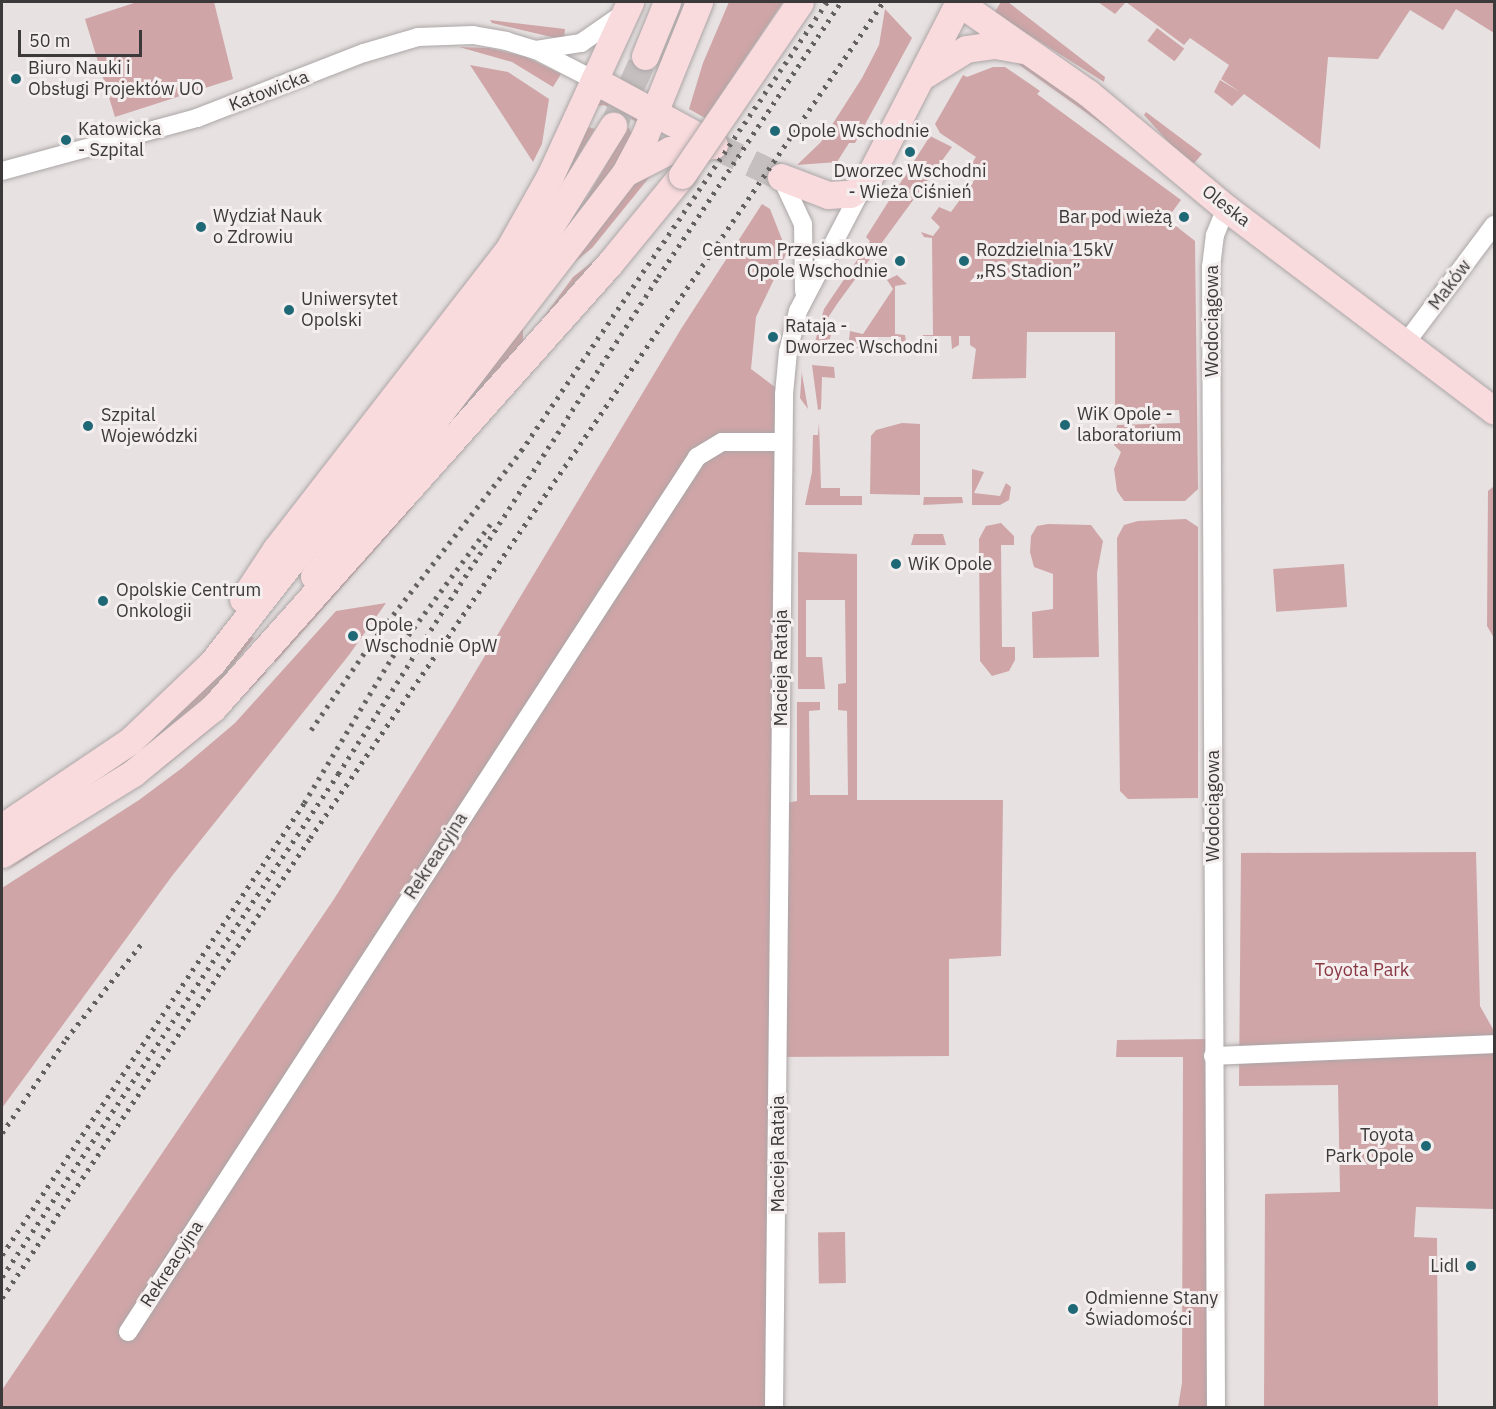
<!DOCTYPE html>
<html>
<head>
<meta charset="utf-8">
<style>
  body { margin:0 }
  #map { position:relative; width:1496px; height:1409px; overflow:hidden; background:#e7e1e1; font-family:"IBM Plex Sans",sans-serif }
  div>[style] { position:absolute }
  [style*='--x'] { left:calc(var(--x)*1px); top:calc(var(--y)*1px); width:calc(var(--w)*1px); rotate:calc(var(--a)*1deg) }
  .green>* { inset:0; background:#cfa5a7; transform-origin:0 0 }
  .secondary-tunnel>* { height:27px; margin-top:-13.5px; transform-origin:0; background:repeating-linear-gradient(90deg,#c5bfbf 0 27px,transparent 0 41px) }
  .roads { filter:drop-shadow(0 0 2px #aca6a7) drop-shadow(0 0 2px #aca6a7) }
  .minor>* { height:18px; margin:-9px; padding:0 9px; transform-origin:9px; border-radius:9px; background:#fff }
  .secondary>* { height:27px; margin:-13.5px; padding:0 13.5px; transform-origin:13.5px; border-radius:13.5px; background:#f9dadd }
  .rail>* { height:4.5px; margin-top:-2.25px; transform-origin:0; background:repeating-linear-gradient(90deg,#636060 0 3px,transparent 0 9px) }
  .bridges { filter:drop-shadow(0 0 2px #aca6a7) drop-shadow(0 0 2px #aca6a7) }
  .secondary-bridge>* { height:27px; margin:-13.5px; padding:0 13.5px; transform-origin:13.5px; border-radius:13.5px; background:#f9dadd }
  .dots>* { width:16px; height:16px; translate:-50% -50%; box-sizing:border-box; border:3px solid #f4eeee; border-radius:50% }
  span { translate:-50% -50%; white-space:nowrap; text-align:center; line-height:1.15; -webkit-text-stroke:6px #f4eeee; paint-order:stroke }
  .poi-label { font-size:18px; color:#3b3939 }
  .left { translate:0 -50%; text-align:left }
  .right { translate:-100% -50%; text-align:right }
  .street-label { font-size:18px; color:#3b3939 }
  .park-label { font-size:18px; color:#883642 }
  .frame { position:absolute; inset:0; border:3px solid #3b3939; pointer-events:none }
  .scale { position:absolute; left:18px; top:30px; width:124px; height:27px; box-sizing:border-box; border:3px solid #3b3939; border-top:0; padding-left:8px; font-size:18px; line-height:21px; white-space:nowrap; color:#3b3939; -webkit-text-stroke:4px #f4eeee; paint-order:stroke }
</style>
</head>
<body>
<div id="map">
  <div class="green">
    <div style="clip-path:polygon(137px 2px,214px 2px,233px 79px,115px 117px,85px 19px)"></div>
    <div style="clip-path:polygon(729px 2px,783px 2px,705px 118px,689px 109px,703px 63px)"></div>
    <div style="clip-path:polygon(1001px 2px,1008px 2px,1105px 77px,1104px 82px,994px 13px)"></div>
    <div style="clip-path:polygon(1098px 2px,1123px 2px,1125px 3px,1115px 14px)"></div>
    <div style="clip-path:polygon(1126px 2px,1494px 2px,1494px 33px,1456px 9px,1443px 30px,1410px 10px,1378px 59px,1328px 57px,1320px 149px,1244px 94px,1232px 106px,1214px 92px,1220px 80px,1240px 92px,1221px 79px,1229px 65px,1190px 38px,1184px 45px)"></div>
    <div style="clip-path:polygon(885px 9px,912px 38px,855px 143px,849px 143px,837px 162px,797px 165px,821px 142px,862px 78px,879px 45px)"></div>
    <div style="clip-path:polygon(490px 20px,565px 29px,564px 40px,492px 23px)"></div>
    <div style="left:1157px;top:28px;width:34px;height:16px;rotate:37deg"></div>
    <div style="clip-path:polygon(459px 47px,489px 48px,526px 57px,561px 74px,553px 87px,512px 62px)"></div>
    <div style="clip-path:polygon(1014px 56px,1110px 121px,1112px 131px,1011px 59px)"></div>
    <div style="clip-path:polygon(470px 65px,508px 72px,549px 99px,542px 144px,533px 162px)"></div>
    <div style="clip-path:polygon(993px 67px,1005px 67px,1030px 84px,1040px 91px,1037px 94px,1181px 200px,1167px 219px,1195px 241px,1198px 489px,1185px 501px,1124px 501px,1117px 491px,1114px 469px,1121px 452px,1114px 445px,1117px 425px,1180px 423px,1179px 410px,1122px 411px,1115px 407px,1115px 332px,1027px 332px,1026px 378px,972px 379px,976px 349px,970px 345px,970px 336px,959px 336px,959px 345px,952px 349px,951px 336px,923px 336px,920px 348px,923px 335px,933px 335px,932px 238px,924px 237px,921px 232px,933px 236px,940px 227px,931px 218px,939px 207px,951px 212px,978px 175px,969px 167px,976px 157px,940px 133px,935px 124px,963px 75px,967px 77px)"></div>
    <div style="clip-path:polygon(593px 92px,643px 117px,643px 125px,604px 105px,591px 107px)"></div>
    <div style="clip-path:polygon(1146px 112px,1202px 154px,1191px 167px,1144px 115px)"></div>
    <div style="clip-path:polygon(581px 125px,595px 129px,531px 231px)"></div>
    <div style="clip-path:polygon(629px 128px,635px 141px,577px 215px,627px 129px)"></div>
    <div style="clip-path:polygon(930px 136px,952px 147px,837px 304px,824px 324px,832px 330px,830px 339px,815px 342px,824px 309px,870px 241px,866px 237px)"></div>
    <div style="clip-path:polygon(652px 174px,592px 248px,566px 269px,635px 179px)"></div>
    <div style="clip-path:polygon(762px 204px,770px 209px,787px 252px,756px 317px,751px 369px,784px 394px,782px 804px,797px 801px,797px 702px,820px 702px,820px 710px,809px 711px,810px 795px,848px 795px,847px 711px,838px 710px,838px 684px,846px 683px,845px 600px,806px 600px,806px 657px,822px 657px,825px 689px,798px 689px,798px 552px,857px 554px,857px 800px,1003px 800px,1001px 956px,949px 959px,949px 1056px,779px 1057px,774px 1407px,2px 1408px,2px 1390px,334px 899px,453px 709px,681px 329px)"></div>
    <div style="clip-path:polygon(596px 259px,538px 325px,573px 277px)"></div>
    <div style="clip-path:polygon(897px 275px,907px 284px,895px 286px,895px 334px,905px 335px,907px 347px,901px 347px,901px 337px,867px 337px,865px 349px,856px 348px,849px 340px,850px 331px,863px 334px,893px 289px,887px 280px)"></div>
    <div style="clip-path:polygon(523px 324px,523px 342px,433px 443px)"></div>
    <div style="clip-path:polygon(812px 365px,834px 367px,835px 378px,822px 377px,821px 409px,818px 410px)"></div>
    <div style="clip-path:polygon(802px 369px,802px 374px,808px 409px,800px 398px)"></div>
    <div style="clip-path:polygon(819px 422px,821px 488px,840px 488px,840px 496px,862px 496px,862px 505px,805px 505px,812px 472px,813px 435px,818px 435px)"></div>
    <div style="clip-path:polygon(902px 423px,920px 424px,920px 495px,870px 494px,871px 436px,876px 430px)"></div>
    <div style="clip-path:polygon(972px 469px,984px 472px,974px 493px,1000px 496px,1006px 483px,1011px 487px,1009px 500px,1000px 505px,972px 505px)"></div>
    <div style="clip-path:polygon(1494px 486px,1494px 638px,1487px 626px,1488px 491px)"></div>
    <div style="clip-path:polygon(924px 497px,962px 497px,963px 503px,923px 505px)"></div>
    <div style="clip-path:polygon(409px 504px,413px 507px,275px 663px,275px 657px)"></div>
    <div style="clip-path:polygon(1186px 519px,1198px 527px,1198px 798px,1128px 799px,1120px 791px,1117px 538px,1124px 525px,1138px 521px)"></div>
    <div style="clip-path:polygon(1001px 523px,1014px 536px,1014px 545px,1001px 545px,1002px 647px,1015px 647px,1015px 660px,1009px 671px,992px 676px,980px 661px,979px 539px,986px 526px)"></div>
    <div style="clip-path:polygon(1048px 524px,1091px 525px,1103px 541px,1097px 573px,1099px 657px,1033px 658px,1032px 612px,1053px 609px,1053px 574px,1034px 567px,1030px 552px,1031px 536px,1037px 526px)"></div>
    <div style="clip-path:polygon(914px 534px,943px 534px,946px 545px,911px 545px)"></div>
    <div style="left:1344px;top:564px;width:43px;height:71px;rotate:86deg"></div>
    <div style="clip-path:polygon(386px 603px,349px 655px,172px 876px,2px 1108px,2px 888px,139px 800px,182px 768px,235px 723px,336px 611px)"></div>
    <div style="clip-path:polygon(247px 634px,254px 638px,214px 689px,135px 760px,2px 837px)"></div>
    <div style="clip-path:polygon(263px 672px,267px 672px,212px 728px,164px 767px,5px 872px)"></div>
    <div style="clip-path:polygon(1476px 852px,1480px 1006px,1494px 1031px,1494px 1209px,1416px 1207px,1414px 1237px,1437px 1238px,1438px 1407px,1264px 1407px,1265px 1194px,1340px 1192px,1338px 1085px,1239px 1086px,1241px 853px)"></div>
    <div style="clip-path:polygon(1213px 1039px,1216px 1407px,1178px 1407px,1182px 1383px,1183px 1057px,1116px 1057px,1117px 1040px)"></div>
    <div style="left:845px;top:1232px;width:51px;height:27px;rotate:89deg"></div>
  </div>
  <div class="secondary-tunnel">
    <div style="--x:613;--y:126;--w:77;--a:-65.4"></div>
    <div style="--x:714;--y:145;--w:74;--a:25.5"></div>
  </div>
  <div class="roads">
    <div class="minor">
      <div style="--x:536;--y:50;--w:46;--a:-8.8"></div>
      <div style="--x:581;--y:43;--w:47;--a:-34.7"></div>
      <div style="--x:2;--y:171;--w:202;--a:-15.2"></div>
      <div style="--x:197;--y:118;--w:179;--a:-21.3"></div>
      <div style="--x:364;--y:53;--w:56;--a:-16.5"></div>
      <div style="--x:418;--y:37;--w:55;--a:-2.1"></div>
      <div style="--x:473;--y:35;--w:34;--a:10"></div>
      <div style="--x:506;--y:41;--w:31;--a:17"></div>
      <div style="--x:536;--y:50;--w:65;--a:27.3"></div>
      <div style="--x:781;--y:177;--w:52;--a:64.9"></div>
      <div style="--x:803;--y:224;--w:67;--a:89.1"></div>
      <div style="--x:1405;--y:344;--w:149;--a:-53.2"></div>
      <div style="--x:1213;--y:1056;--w:281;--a:-2.4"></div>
      <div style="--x:128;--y:1332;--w:1044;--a:-56.96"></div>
      <div style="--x:697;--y:457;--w:29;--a:-31"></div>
      <div style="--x:722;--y:442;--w:61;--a:0"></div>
      <div style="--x:774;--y:1408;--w:1014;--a:-89.43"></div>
      <div style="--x:784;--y:394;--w:42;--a:-84.6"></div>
      <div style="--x:788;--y:352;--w:42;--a:-76.3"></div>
      <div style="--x:798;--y:311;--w:142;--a:-62.4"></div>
      <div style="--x:1216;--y:1408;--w:1141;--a:-90.25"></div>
      <div style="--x:1211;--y:267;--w:32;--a:-83"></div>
      <div style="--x:1215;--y:235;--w:29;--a:-68"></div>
    </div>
    <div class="secondary">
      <div style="--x:958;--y:2;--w:159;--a:35"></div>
      <div style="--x:1088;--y:93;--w:180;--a:39.8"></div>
      <div style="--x:1226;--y:208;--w:336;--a:37.1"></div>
      <div style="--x:645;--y:56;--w:58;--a:-67.8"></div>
      <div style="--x:924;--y:75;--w:49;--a:-31.8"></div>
      <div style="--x:966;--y:49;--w:29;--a:-8"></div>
      <div style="--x:995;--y:45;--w:27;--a:10"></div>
      <div style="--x:594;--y:80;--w:136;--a:28.4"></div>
      <div style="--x:625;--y:173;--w:51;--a:-27.1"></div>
      <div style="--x:670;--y:150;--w:44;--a:-6.5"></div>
      <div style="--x:781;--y:177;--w:50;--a:21"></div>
      <div style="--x:828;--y:195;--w:22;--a:-3"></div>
      <div style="--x:850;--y:194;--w:17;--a:-31"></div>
      <div style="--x:865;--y:185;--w:206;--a:-62.8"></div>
      <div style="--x:314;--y:576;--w:509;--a:-52.34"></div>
      <div style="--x:625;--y:173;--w:43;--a:-62.2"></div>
      <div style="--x:645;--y:135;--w:144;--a:-67.9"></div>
      <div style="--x:243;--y:599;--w:60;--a:-56.6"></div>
      <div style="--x:276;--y:549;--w:382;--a:-52.2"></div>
      <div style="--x:510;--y:247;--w:81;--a:-60.6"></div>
      <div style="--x:550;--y:176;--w:192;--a:-65.3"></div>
      <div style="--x:2;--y:827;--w:154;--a:-33.9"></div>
      <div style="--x:130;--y:741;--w:113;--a:-43.6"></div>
      <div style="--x:212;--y:663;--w:529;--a:-51.98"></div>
      <div style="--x:538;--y:246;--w:142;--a:-58"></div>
      <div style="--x:2;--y:854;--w:154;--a:-31.7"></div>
      <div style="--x:133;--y:773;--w:103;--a:-39.1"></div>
      <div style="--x:213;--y:708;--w:596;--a:-48.26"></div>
      <div style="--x:610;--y:263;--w:114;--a:-50.7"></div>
    </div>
  </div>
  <div class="rail">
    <div style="--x:311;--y:730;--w:106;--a:-55.4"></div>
    <div style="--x:371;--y:643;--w:244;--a:-52"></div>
    <div style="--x:521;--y:451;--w:543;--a:-55.73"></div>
    <div style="--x:2;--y:1133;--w:114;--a:-55.8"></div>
    <div style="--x:66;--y:1039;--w:121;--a:-51.7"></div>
    <div style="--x:2;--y:1255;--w:544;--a:-56.25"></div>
    <div style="--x:304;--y:803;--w:170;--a:-58.9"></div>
    <div style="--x:392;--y:657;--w:167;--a:-53.5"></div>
    <div style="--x:2;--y:1277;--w:605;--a:-56.26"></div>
    <div style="--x:338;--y:774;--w:591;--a:-57.22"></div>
    <div style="--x:658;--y:277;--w:330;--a:-56.4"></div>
    <div style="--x:2;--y:1298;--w:554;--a:-56.2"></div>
    <div style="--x:310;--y:838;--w:1014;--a:-55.57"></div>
  </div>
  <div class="bridges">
    <div class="secondary-bridge">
      <div style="--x:682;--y:175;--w:209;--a:-55.7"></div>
    </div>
  </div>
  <div class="dots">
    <div style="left:16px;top:79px;background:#1f6875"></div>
    <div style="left:775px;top:131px;background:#1f6875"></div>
    <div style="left:66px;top:140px;background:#1f6875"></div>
    <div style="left:910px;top:152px;background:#1f6875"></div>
    <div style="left:1184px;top:217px;background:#1f6875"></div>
    <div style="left:201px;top:227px;background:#1f6875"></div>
    <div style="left:900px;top:261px;background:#1f6875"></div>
    <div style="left:964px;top:261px;background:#1f6875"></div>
    <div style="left:289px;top:310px;background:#1f6875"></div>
    <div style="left:773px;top:337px;background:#1f6875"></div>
    <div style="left:1065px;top:425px;background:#1f6875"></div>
    <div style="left:88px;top:426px;background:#1f6875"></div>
    <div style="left:896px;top:564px;background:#1f6875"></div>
    <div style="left:103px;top:601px;background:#1f6875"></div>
    <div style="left:353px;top:636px;background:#1f6875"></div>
    <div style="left:1426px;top:1146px;background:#1f6875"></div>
    <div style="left:1471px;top:1266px;background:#1f6875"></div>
    <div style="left:1073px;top:1309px;background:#1f6875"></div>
  </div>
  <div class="poi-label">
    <span class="left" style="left:28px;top:79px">Biuro Nauki i<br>Obsługi Projektów UO</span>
    <span class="left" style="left:78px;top:140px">Katowicka<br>- Szpital</span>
    <span class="left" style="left:788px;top:131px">Opole Wschodnie</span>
    <span style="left:910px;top:182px">Dworzec Wschodni<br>- Wieża Ciśnień</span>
    <span class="left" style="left:213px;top:227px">Wydział Nauk<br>o Zdrowiu</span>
    <span class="right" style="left:1172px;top:217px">Bar pod wieżą</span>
    <span class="right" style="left:888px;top:261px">Centrum Przesiadkowe<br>Opole Wschodnie</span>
    <span class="left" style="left:976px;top:261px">Rozdzielnia 15kV<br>„RS Stadion”</span>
    <span class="left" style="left:301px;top:310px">Uniwersytet<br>Opolski</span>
    <span class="left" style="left:785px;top:337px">Rataja -<br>Dworzec Wschodni</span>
    <span class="left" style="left:1077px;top:425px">WiK Opole -<br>laboratorium</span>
    <span class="left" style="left:101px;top:426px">Szpital<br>Wojewódzki</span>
    <span class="left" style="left:908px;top:564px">WiK Opole</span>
    <span class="left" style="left:116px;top:601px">Opolskie Centrum<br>Onkologii</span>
    <span class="left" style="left:365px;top:636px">Opole<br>Wschodnie OpW</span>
    <span class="right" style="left:1414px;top:1146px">Toyota<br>Park Opole</span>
    <span class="right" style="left:1459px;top:1266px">Lidl</span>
    <span class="left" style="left:1085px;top:1309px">Odmienne Stany<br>Świadomości</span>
  </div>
  <div class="street-label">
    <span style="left:269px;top:91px;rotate:-21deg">Katowicka</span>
    <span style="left:1226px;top:206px;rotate:38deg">Oleska</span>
    <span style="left:1450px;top:285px;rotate:-53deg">Maków</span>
    <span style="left:1212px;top:321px;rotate:-90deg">Wodociągowa</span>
    <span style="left:781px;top:668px;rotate:-90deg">Macieja Rataja</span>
    <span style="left:1213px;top:806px;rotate:-90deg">Wodociągowa</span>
    <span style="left:436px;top:856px;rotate:-57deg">Rekreacyjna</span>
    <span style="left:778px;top:1154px;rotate:-90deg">Macieja Rataja</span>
    <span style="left:172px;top:1264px;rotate:-57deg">Rekreacyjna</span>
  </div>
  <div class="park-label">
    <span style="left:1362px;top:970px">Toyota Park</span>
  </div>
  <div class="frame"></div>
  <div class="scale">50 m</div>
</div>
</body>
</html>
